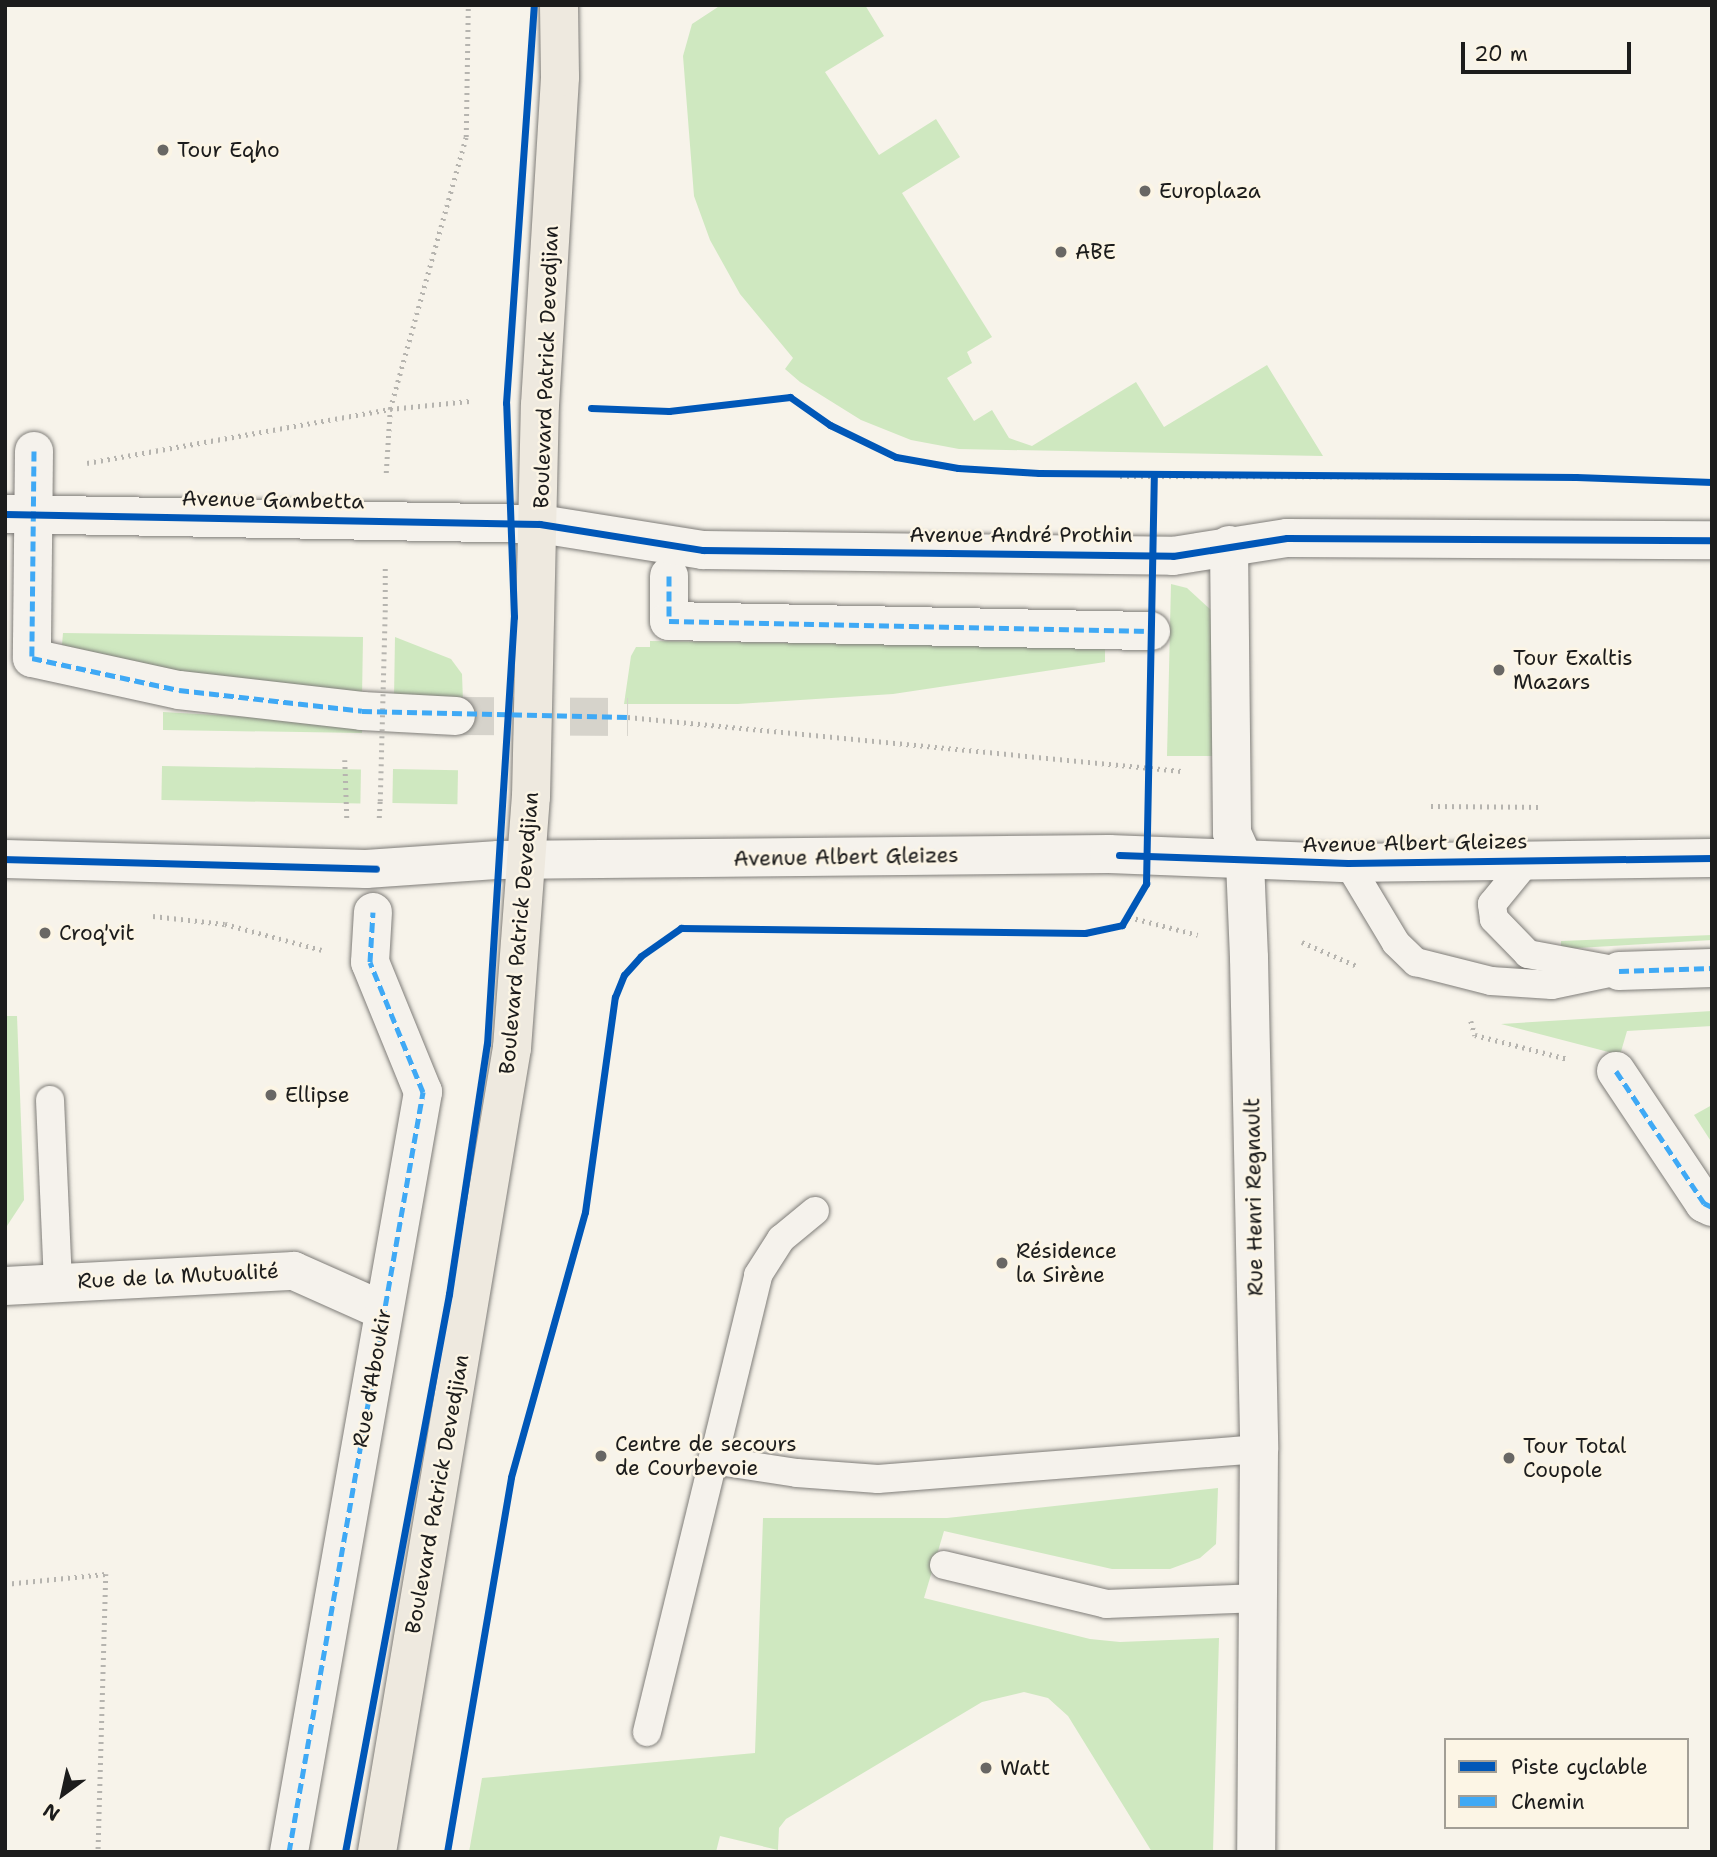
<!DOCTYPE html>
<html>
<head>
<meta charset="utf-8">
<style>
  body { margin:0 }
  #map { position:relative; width:1717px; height:1857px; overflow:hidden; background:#f7f3ea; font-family:"Shantell Sans",sans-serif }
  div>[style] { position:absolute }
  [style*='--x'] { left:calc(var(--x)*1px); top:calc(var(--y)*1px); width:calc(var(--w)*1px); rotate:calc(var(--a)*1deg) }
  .green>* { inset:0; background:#cfe8c0; transform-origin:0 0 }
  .street-tunnel>* { height:38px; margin-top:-19px; transform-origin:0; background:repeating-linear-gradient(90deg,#d6d3cb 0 38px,transparent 0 57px) }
  .path>* { height:4.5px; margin-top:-2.25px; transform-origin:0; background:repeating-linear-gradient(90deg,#b6b4af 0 2px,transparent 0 7px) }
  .roads { filter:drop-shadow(0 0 2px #7f7d79) drop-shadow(0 0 2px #7f7d79) }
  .lane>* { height:28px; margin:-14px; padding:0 14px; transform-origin:14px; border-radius:14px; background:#f5f2ec }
  .street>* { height:38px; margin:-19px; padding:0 19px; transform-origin:19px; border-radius:19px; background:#f5f2ec }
  .secondary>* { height:38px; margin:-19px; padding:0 19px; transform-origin:19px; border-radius:19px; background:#f5f2ec }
  .primary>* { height:38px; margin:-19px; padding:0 19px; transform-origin:19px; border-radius:19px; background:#eee9df }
  .path-bridge>* { height:4.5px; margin-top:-2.25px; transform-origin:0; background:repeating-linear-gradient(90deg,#b6b4af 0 2px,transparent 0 7px) }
  .quiet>* { height:5px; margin-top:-2.5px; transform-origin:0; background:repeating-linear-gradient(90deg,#3fa9f5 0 10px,transparent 0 15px) }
  .cycleway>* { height:7px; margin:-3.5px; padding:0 3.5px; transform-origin:3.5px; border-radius:3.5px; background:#0057b8 }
  .dots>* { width:19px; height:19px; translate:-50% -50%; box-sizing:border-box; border:4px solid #fcf5e5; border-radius:50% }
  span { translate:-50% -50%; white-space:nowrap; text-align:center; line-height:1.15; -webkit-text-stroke:5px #fcf5e5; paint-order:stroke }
  .poi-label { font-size:21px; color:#1c1c1c }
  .left { translate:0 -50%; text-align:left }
  .street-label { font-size:21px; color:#1c1c1c }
  .frame { position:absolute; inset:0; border:7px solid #1c1c1c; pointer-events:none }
  .legend { position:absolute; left:1444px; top:1738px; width:245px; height:91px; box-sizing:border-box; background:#fcf5e5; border:2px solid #a29e95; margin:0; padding:9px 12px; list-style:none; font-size:21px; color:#1c1c1c }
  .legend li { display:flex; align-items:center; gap:14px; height:35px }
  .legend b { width:35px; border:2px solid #a29e95 }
  .north { position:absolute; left:28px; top:1759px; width:70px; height:70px; -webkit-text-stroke:5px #fcf5e5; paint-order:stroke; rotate:213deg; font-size:19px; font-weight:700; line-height:28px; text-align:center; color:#1c1c1c }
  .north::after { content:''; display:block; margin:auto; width:24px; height:32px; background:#1c1c1c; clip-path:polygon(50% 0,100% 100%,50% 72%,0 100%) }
  .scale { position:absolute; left:1461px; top:42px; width:170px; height:32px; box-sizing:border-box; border:4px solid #1c1c1c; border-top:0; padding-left:9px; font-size:21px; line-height:24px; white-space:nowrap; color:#1c1c1c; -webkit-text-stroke:5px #fcf5e5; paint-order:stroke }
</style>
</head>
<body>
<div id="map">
  <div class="green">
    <div style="clip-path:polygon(721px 5px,865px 5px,884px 36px,825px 72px,879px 155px,936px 119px,960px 157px,902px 193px,992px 337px,967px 352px,972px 363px,947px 378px,974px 421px,992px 410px,1009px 438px,1032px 446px,1136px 382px,1164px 427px,1267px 365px,1323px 456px,959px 449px,911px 440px,861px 420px,800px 382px,785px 369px,793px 358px,740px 294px,710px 240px,694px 196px,683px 56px,692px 24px)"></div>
    <div style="clip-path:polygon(1171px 584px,1187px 588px,1211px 610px,1216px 756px,1167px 756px)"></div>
    <div style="clip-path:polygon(63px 633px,363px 637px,362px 697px,196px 675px,62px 645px)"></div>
    <div style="clip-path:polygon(395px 637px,451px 659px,462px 674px,463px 702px,394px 699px)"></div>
    <div style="clip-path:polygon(650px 641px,1105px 647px,1105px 662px,893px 694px,738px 704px,624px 704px,631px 656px,636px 647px,650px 647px)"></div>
    <div style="clip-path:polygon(163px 712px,362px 723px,362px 733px,163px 730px)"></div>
    <div style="left:162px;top:766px;width:199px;height:34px;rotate:1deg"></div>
    <div style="left:393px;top:769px;width:65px;height:34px;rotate:1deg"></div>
    <div style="clip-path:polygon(1712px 935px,1712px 940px,1561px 949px,1561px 941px)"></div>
    <div style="clip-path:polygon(1712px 1011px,1712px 1026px,1627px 1031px,1620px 1055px,1501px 1024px)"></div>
    <div style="clip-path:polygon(5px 1016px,17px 1016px,24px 1200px,5px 1229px)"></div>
    <div style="clip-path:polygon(1712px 1105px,1712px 1143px,1694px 1115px)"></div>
    <div style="clip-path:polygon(1218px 1488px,1216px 1544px,1200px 1558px,1170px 1569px,1112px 1569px,944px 1531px,924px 1598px,1090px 1639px,1120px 1642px,1219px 1638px,1213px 1852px,1152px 1852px,1068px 1716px,1048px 1698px,1024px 1692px,982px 1702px,786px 1819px,779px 1828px,778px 1850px,720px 1836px,716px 1852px,469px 1852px,482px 1778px,755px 1753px,763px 1518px,947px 1518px)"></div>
  </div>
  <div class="street-tunnel">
    <div style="--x:456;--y:716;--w:172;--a:0.3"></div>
  </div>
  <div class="path">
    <div style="--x:591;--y:408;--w:78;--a:2.2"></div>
    <div style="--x:669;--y:411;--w:122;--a:-6.6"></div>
    <div style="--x:87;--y:463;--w:308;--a:-10.1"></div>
    <div style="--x:390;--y:409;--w:80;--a:-5.7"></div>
    <div style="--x:386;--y:473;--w:64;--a:-86.4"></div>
    <div style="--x:390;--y:409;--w:282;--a:-74.4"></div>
    <div style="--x:466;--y:137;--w:132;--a:-89.1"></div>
    <div style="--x:1120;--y:476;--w:456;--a:0.1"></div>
    <div style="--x:1576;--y:477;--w:136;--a:2.1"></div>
    <div style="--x:385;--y:606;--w:38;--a:-90"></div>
    <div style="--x:628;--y:717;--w:556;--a:5.58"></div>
    <div style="--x:345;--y:760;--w:58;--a:88"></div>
    <div style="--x:1431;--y:806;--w:107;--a:0.5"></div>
    <div style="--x:379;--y:818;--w:17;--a:-87"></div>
    <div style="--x:153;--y:916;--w:72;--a:6.3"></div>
    <div style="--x:225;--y:924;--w:100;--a:15"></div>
    <div style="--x:1129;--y:917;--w:71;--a:14.6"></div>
    <div style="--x:1302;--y:942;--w:60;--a:23.6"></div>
    <div style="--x:1471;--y:1021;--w:15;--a:74"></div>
    <div style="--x:1475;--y:1035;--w:96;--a:14.5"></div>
    <div style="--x:5;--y:1584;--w:101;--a:-5.7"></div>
    <div style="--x:106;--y:1574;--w:278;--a:91.6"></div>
  </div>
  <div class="roads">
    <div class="lane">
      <div style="--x:1348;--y:863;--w:93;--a:59"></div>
      <div style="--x:1396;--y:943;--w:28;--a:44"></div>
      <div style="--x:1416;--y:962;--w:77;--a:14.2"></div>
      <div style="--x:1491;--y:981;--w:61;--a:3.8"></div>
      <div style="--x:1552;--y:985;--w:68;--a:-11.8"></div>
      <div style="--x:1619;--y:971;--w:93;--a:-169.4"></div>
      <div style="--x:1528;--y:954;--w:49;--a:-134.2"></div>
      <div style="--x:1494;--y:919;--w:15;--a:-98"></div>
      <div style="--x:1492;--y:904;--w:58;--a:-50.6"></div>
      <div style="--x:50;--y:1100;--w:182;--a:87.5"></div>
      <div style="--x:712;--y:1460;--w:86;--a:8.7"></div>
      <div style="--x:797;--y:1473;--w:81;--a:4.2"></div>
      <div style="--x:878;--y:1479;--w:382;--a:-4.5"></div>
      <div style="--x:944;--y:1565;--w:167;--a:13.5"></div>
      <div style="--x:1106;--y:1604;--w:154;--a:-2.2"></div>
      <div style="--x:647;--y:1732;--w:470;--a:-76.3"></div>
      <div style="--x:758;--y:1275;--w:43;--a:-57.4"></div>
      <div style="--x:781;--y:1239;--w:44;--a:-39.5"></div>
    </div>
    <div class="street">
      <div style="--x:34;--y:451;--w:207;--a:90.6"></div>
      <div style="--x:32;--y:658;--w:150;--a:12.3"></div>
      <div style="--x:179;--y:690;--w:184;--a:6.5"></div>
      <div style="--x:362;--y:711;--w:94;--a:3"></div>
      <div style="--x:1229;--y:545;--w:288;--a:89.4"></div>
      <div style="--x:1232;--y:833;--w:32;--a:66"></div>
      <div style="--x:1245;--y:862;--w:96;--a:87.6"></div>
      <div style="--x:1249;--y:958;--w:491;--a:88.8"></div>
      <div style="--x:1259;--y:1449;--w:403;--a:90.4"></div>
      <div style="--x:669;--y:576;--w:45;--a:90"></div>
      <div style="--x:669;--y:621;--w:482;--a:1.2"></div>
      <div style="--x:1619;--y:971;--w:93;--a:-1.8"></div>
      <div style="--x:1616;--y:1071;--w:159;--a:56.3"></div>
      <div style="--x:1704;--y:1203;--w:9;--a:27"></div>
      <div style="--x:5;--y:1286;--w:289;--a:-3"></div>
      <div style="--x:294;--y:1271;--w:98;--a:24"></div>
      <div style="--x:289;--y:1852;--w:772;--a:-80"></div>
      <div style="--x:423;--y:1092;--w:140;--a:-112.2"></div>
      <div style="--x:370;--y:962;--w:50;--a:-86.6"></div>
    </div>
    <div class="secondary">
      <div style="--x:5;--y:514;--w:535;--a:1.07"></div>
      <div style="--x:540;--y:524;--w:165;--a:9.1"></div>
      <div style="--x:703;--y:550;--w:470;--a:0.7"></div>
      <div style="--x:1173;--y:556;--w:115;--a:-9"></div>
      <div style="--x:1287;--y:538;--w:425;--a:0.3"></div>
      <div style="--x:5;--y:859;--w:361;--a:1.6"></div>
      <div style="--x:366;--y:869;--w:133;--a:-3.9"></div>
      <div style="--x:499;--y:860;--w:610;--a:-0.56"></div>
      <div style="--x:1109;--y:854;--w:239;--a:2.2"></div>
      <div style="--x:1348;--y:863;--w:364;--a:-0.8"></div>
    </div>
    <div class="primary">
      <div style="--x:377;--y:1852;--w:815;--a:-80.47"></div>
      <div style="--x:512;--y:1048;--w:252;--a:-85.7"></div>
      <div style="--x:531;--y:797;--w:392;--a:-88.7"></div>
      <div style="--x:540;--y:405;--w:329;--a:-86.5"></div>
      <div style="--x:560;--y:77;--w:72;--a:-90.8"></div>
    </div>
  </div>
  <div class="path-bridge">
    <div style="--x:380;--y:801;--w:195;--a:-88.5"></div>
  </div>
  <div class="quiet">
    <div style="--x:34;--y:451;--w:207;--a:90.6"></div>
    <div style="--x:32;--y:658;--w:150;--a:12.3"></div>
    <div style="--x:179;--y:690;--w:184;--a:6.5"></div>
    <div style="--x:362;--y:711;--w:266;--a:1.3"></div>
    <div style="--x:669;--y:576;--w:45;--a:90"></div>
    <div style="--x:669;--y:621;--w:482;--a:1.2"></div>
    <div style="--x:1619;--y:971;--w:93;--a:-1.8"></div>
    <div style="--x:1616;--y:1071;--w:159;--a:56.3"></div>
    <div style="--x:1704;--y:1203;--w:9;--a:27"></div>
    <div style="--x:289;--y:1852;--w:772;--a:-80"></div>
    <div style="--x:423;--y:1092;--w:140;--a:-112.2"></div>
    <div style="--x:370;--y:962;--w:50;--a:-86.6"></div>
  </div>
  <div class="cycleway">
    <div style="--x:591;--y:408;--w:78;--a:2.2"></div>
    <div style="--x:669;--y:411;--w:122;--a:-6.6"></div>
    <div style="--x:790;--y:397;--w:49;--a:35"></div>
    <div style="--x:830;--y:425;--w:73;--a:25.9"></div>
    <div style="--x:896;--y:457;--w:63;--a:10.1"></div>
    <div style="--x:958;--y:468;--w:81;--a:3.5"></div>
    <div style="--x:1039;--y:473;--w:537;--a:0.43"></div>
    <div style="--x:1576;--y:477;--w:136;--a:2.1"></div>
    <div style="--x:5;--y:514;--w:535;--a:1.07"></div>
    <div style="--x:540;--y:524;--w:165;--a:9.1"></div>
    <div style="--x:703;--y:550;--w:470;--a:0.7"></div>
    <div style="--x:1173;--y:556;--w:115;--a:-9"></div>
    <div style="--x:1287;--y:538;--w:425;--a:0.3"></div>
    <div style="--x:1119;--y:855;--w:229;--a:2"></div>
    <div style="--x:1348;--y:863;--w:364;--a:-0.8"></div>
    <div style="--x:5;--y:859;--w:371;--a:1.5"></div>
    <div style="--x:345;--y:1852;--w:568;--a:-79.44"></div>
    <div style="--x:449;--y:1294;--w:253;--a:-81.4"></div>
    <div style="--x:487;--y:1044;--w:428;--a:-86.4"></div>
    <div style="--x:514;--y:617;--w:214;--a:-92.1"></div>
    <div style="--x:506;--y:403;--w:399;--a:-86"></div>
    <div style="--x:447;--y:1852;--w:380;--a:-80.3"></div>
    <div style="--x:511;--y:1477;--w:275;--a:-74.4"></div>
    <div style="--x:585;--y:1212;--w:217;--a:-82.1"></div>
    <div style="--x:615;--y:997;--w:24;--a:-68"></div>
    <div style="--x:624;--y:975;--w:25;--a:-48"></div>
    <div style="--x:641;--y:956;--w:49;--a:-35"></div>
    <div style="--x:681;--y:928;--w:404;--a:0.7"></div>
    <div style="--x:1085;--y:933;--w:38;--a:-12"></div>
    <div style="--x:1122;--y:925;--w:48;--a:-59.7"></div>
    <div style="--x:1146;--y:884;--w:408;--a:-88.9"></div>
  </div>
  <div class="dots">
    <div style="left:163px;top:150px;background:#696764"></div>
    <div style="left:1145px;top:191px;background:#696764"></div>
    <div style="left:1061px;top:252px;background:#696764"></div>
    <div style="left:1499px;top:670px;background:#696764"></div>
    <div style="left:45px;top:933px;background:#696764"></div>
    <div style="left:271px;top:1095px;background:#696764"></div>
    <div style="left:1002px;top:1263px;background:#696764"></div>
    <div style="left:601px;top:1456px;background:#696764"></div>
    <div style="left:1509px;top:1458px;background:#696764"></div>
    <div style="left:986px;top:1768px;background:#696764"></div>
  </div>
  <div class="poi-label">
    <span class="left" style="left:177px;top:150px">Tour Eqho</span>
    <span class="left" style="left:1159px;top:191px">Europlaza</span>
    <span class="left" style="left:1075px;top:252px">ABE</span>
    <span class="left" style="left:1513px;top:670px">Tour Exaltis<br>Mazars</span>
    <span class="left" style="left:59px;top:933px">Croq'vit</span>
    <span class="left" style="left:285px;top:1095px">Ellipse</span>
    <span class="left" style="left:1016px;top:1263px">Résidence<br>la Sirène</span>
    <span class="left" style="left:615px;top:1456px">Centre de secours<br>de Courbevoie</span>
    <span class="left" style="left:1523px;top:1458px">Tour Total<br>Coupole</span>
    <span class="left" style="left:1000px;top:1768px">Watt</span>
  </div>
  <div class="street-label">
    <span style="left:546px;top:367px;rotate:-88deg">Boulevard Patrick Devedjian</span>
    <span style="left:273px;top:500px;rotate:1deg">Avenue Gambetta</span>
    <span style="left:1021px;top:535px">Avenue André Prothin</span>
    <span style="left:1415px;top:843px;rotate:-1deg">Avenue Albert Gleizes</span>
    <span style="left:846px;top:857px;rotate:-1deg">Avenue Albert Gleizes</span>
    <span style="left:519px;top:933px;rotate:-85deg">Boulevard Patrick Devedjian</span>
    <span style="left:1254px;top:1197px;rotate:-91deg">Rue Henri Regnault</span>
    <span style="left:178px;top:1276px;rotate:-3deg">Rue de la Mutualité</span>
    <span style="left:372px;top:1378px;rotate:-80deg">Rue d'Aboukir</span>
    <span style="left:437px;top:1494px;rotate:-80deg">Boulevard Patrick Devedjian</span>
  </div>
  <div class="frame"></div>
  <ul class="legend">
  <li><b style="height:9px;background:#0057b8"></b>Piste cyclable</li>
  <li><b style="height:9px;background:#3fa9f5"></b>Chemin</li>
  </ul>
  <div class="north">N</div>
  <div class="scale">20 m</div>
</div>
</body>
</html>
